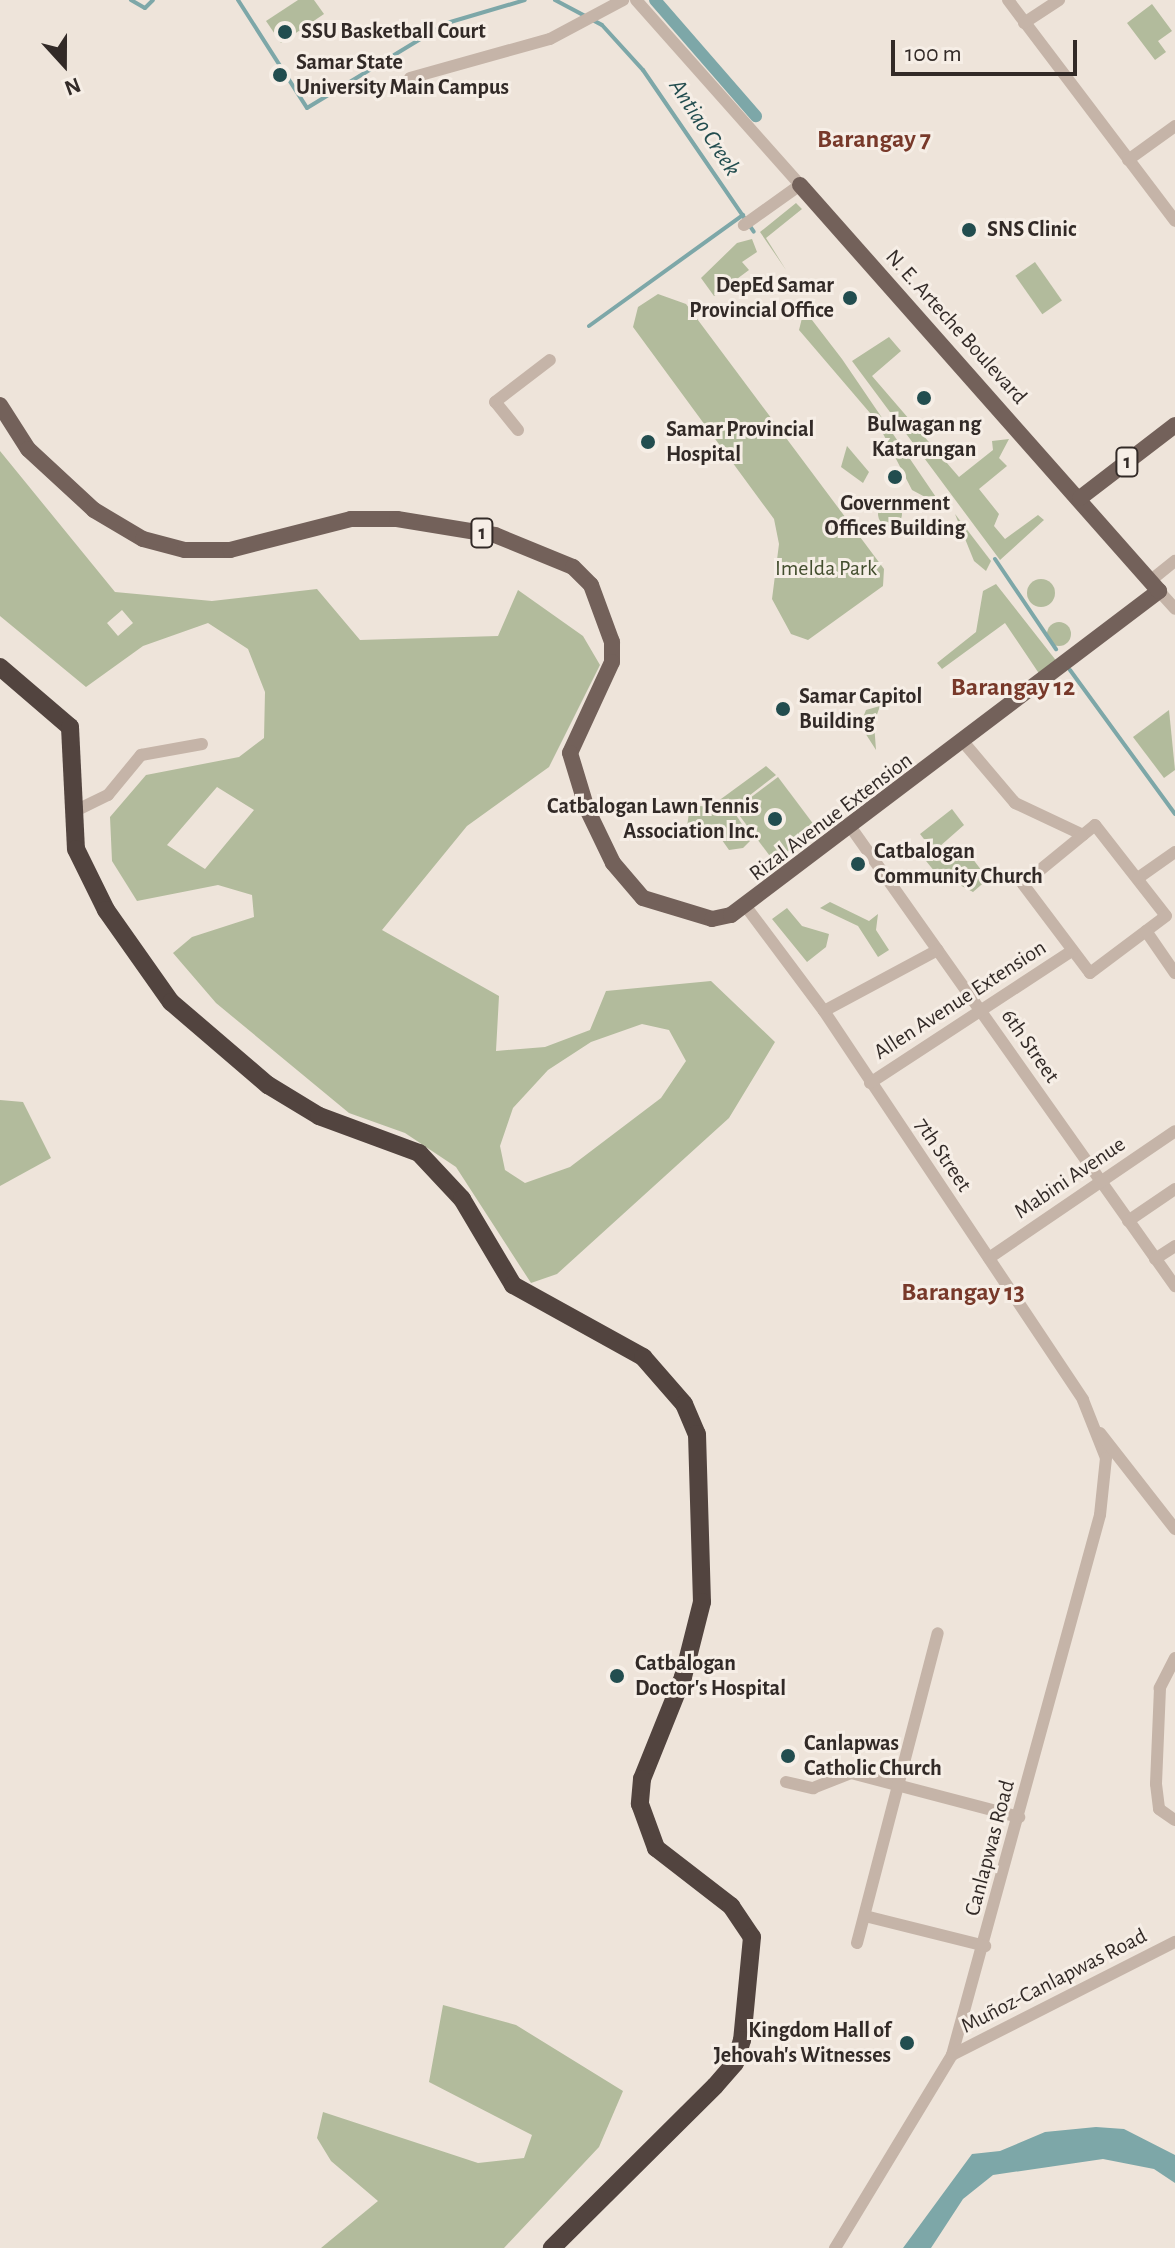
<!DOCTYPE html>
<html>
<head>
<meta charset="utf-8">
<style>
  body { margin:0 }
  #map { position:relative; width:1175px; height:2248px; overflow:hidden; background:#eee4da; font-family:"Alegreya Sans",sans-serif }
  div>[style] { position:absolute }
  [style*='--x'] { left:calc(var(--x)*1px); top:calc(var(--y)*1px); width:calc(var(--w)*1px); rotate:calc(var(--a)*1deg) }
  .green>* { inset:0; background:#b2bb9c; transform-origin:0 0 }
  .round { border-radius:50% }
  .water>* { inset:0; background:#7da7a8 }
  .stream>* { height:4px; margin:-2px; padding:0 2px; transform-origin:2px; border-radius:2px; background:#7da7a8 }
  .canal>* { height:12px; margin:-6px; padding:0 6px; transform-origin:6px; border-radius:6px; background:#7da7a8 }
  .minor>* { height:12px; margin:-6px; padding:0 6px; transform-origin:6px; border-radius:6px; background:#c5b4a8 }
  .major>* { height:16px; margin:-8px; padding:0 8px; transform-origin:8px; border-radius:8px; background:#73615a }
  .highway>* { height:18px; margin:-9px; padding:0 9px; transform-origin:9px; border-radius:9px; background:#52443f }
  .dots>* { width:22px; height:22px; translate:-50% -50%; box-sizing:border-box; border:4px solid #f6eee6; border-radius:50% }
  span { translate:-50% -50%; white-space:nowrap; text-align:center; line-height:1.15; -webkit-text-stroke:6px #f6eee6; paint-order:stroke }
  .shield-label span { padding:2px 6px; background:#f6eee6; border:2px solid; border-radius:6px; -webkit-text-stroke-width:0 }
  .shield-label { font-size:20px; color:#322a27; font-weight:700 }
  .poi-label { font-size:22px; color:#322a27; font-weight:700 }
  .left { translate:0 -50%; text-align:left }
  .right { translate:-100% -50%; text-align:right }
  .street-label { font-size:22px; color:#322a27 }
  .park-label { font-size:22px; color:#434e2e }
  .water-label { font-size:24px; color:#224d4f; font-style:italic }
  .quarter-label { font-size:26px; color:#78392a; font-weight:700 }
  .north { position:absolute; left:24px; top:24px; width:80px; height:80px; -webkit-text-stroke:6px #f6eee6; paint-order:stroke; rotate:159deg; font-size:22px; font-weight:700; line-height:32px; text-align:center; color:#322a27 }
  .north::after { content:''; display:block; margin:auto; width:28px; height:36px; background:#322a27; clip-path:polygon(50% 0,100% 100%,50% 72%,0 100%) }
  .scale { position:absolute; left:891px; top:40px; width:186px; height:36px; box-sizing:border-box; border:4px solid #322a27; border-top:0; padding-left:10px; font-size:24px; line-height:28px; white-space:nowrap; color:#322a27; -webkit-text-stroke:6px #f6eee6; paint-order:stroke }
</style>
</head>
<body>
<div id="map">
  <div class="green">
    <div style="clip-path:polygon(298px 0,314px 0,324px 14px,281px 43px,266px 21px)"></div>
    <div style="clip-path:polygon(1152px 4px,1172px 31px,1158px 41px,1166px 52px,1155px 60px,1127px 23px)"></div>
    <div style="clip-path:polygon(796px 203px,802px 209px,766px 238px,786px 270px,760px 232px)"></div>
    <div style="clip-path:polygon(752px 239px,757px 252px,742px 262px,749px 270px,714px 296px,701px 278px,737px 243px)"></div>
    <div style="left:1035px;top:262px;width:47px;height:24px;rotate:55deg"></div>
    <div style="clip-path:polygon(658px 294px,686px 304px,884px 569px,883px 586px,808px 640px,791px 634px,772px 599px,779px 544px,774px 519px,633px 327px,638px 307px)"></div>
    <div style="clip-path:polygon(802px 318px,812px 320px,842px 359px,942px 506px,912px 490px,876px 420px,799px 330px)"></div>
    <div style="clip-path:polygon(889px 337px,901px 351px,872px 376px,959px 477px,993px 450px,992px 441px,1009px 439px,999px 458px,1007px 466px,979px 489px,999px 514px,994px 526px,1005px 539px,1038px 515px,1044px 520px,1000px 560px,852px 361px)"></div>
    <div style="clip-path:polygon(847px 446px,869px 472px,863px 483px,841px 467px)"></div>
    <div style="clip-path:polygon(evenodd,0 451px,115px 592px,212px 601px,317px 589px,360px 640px,498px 636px,518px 590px,583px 636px,600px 665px,549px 767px,467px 826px,382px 930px,499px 996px,496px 1051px,545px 1047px,590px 1030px,606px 991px,711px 981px,775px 1042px,729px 1118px,557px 1274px,531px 1283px,456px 1167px,405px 1133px,349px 1113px,216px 1003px,173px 953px,192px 937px,254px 917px,252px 895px,218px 885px,137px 901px,112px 861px,110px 817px,146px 775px,239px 757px,264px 738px,265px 692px,248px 649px,208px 623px,143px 646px,86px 687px,0 616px,0 451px,122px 610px,133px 623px,118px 636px,107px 623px,122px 610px,0 451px,217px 787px,254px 810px,205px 869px,167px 845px,217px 787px,0 451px,642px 1024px,669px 1030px,686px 1061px,661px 1098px,570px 1167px,525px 1183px,505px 1170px,500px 1146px,513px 1108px,548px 1070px,591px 1042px,642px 1024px)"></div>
    <div class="round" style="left:878px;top:502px;width:24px;height:24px"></div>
    <div style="clip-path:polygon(955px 514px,991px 561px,986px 571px,974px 561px)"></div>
    <div class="round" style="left:1027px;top:579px;width:28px;height:28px"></div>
    <div style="clip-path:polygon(996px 584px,1058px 663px,1040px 675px,1005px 623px,942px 669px,937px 663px,976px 632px,983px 591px)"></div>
    <div class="round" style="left:1047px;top:622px;width:24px;height:24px"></div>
    <div style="clip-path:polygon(880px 706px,874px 723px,876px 750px,860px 725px,866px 710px)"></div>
    <div style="clip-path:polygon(1169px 710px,1175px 770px,1164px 778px,1133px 737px)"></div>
    <div style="clip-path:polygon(766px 766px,776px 775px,732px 809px,752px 839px,743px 848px,729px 850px,717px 833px,687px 827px,690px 805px,710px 807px)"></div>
    <div style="left:778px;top:777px;width:65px;height:54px;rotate:53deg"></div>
    <div style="clip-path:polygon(952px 809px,964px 825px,939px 847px,951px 862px,966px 850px,988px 879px,973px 892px,935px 872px,922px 856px,931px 848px,920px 834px)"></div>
    <div style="clip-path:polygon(830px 902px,869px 921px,878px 914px,876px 930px,889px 950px,878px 957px,858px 926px,820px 908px)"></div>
    <div style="clip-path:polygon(787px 908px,802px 926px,829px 934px,826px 947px,807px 962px,772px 919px)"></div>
    <div style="clip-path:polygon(0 1100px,23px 1102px,51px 1158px,0 1186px)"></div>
    <div style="clip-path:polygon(443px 2005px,516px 2025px,623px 2091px,599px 2147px,504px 2248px,321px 2248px,378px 2201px,331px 2161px,317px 2138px,323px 2112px,478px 2163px,524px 2158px,532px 2135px,429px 2082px)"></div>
  </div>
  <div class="water">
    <div style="clip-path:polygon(1096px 2127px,1124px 2129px,1175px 2155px,1175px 2183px,1154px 2169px,1103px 2159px,993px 2175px,963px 2199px,931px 2248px,903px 2248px,972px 2154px,1000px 2151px,1045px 2132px)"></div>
  </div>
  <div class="stream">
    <div style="--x:131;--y:0;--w:16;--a:30"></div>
    <div style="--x:145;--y:8;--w:11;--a:-45"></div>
    <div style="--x:238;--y:0;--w:128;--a:57.4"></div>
    <div style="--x:307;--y:108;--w:164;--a:-31.3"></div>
    <div style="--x:447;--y:23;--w:81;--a:-16.4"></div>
    <div style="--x:555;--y:0;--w:53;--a:28"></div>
    <div style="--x:602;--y:25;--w:61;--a:47.7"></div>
    <div style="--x:643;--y:70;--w:196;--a:55.6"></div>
    <div style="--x:589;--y:326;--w:190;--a:-35.8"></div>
    <div style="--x:995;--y:559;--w:109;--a:55.9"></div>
    <div style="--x:1070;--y:670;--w:178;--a:53.9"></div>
  </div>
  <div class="canal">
    <div style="--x:655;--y:0;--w:154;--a:49"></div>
  </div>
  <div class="minor">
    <div style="--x:636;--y:0;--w:247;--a:48.4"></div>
    <div style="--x:800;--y:185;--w:69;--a:144.5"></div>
    <div style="--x:1008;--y:0;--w:277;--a:52.9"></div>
    <div style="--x:1024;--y:23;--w:42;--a:-33.3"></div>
    <div style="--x:410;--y:78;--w:145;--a:-15.6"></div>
    <div style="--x:550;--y:39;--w:83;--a:-28.1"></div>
    <div style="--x:1128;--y:160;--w:58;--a:-35.9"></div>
    <div style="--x:518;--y:430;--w:36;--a:-129"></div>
    <div style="--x:495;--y:402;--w:69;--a:-37.4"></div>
    <div style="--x:1150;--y:581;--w:32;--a:-39"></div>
    <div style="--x:1159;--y:591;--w:24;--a:48"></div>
    <div style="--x:965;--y:744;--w:77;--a:49.7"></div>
    <div style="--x:1015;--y:803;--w:75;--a:25.2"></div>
    <div style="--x:73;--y:812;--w:39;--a:-26"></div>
    <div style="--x:108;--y:795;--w:52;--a:-50.5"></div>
    <div style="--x:141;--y:755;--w:62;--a:-10.2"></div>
    <div style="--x:1095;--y:825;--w:115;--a:52"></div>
    <div style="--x:1166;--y:916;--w:95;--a:143.1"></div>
    <div style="--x:1090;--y:973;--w:111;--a:-127"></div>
    <div style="--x:1023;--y:884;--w:93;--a:-39.3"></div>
    <div style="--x:852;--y:829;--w:560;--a:54.75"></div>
    <div style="--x:1138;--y:878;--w:45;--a:-35.1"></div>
    <div style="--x:747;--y:908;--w:129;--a:53.2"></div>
    <div style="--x:824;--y:1011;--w:467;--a:56.3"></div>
    <div style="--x:1083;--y:1400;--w:62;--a:68.4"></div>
    <div style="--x:1106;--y:1458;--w:57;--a:96"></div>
    <div style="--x:1100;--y:1515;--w:560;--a:105.33"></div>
    <div style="--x:952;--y:2055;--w:226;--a:121.2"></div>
    <div style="--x:1146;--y:931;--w:51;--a:55.4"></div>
    <div style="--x:824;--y:1011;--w:129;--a:-28.2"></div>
    <div style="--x:870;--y:1083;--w:241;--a:-33.2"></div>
    <div style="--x:1128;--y:1221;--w:57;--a:-34.2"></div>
    <div style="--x:989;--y:1258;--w:225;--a:-34.3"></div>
    <div style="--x:1155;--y:1259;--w:24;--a:-33"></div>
    <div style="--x:1100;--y:1433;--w:122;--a:52"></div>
    <div style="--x:1175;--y:1658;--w:34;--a:117"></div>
    <div style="--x:1160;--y:1688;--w:96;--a:92.4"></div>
    <div style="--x:1156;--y:1784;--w:25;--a:83"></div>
    <div style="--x:1159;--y:1809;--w:19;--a:35"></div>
    <div style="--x:786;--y:1782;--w:28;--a:13"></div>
    <div style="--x:813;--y:1788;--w:41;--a:-21.5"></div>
    <div style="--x:851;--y:1773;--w:174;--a:14.7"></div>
    <div style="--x:865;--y:1916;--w:124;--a:14"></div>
    <div style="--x:857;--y:1943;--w:320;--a:-75.4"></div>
    <div style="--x:952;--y:2055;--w:250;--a:-26.9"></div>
  </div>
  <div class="major">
    <div style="--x:0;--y:405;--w:52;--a:57.5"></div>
    <div style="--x:28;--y:449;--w:90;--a:42.7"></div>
    <div style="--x:94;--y:510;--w:57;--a:30.6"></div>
    <div style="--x:143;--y:539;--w:43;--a:14.7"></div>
    <div style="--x:185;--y:550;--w:45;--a:0"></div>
    <div style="--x:230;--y:550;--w:125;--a:-14.4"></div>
    <div style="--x:351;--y:519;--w:46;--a:0"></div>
    <div style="--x:397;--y:519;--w:99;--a:9.3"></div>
    <div style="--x:495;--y:535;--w:84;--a:22.3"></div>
    <div style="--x:573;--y:567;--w:25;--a:45"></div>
    <div style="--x:591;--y:585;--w:61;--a:69.8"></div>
    <div style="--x:612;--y:642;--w:20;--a:90"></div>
    <div style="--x:612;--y:662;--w:100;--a:114.8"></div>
    <div style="--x:570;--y:753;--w:59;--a:73.1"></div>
    <div style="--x:587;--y:809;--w:60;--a:64.3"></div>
    <div style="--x:613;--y:863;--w:46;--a:49.4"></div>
    <div style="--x:643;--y:898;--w:72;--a:16.9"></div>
    <div style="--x:712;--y:919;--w:19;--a:-12"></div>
    <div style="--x:731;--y:915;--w:537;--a:-37.13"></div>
    <div style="--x:1159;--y:591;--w:542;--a:-131.48"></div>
    <div style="--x:1080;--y:498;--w:120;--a:-37.5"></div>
  </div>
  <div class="highway">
    <div style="--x:0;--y:667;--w:92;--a:40.6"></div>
    <div style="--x:70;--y:727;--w:122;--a:87.2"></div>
    <div style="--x:76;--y:849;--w:68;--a:63.8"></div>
    <div style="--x:106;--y:910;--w:113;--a:54.8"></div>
    <div style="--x:171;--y:1002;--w:128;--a:40.6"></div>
    <div style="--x:268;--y:1085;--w:60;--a:31.3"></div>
    <div style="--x:319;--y:1116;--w:107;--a:20.3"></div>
    <div style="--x:419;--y:1153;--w:63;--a:46.9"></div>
    <div style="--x:462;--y:1199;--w:100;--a:59.3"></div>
    <div style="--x:513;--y:1285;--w:149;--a:29"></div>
    <div style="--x:643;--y:1357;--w:62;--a:48.9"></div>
    <div style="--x:684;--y:1404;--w:33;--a:67"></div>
    <div style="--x:697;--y:1434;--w:168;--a:88.3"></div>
    <div style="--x:702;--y:1602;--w:77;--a:104.2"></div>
    <div style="--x:683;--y:1677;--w:110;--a:111.9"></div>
    <div style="--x:642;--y:1779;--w:25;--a:95"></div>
    <div style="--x:640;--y:1804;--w:47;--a:70"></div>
    <div style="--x:656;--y:1848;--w:95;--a:37.7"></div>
    <div style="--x:731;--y:1906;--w:37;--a:56"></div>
    <div style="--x:752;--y:1937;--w:103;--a:95.5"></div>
    <div style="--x:742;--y:2040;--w:24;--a:107"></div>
    <div style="--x:735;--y:2063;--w:30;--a:131"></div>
    <div style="--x:715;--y:2086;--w:230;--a:135.2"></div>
  </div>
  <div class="dots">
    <div style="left:285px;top:32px;background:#224d4f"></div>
    <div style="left:280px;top:75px;background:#224d4f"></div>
    <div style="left:969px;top:230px;background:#224d4f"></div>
    <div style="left:850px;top:298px;background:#224d4f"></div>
    <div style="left:924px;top:398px;background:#224d4f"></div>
    <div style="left:648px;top:442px;background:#224d4f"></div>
    <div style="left:895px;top:477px;background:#224d4f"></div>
    <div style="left:783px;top:709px;background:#224d4f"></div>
    <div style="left:775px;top:819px;background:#224d4f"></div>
    <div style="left:858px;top:864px;background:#224d4f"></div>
    <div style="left:617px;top:1676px;background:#224d4f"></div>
    <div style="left:788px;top:1756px;background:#224d4f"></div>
    <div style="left:907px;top:2043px;background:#224d4f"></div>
  </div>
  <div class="shield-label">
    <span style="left:1127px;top:462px">1</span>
    <span style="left:482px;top:533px">1</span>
  </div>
  <div class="poi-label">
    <span class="left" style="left:301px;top:32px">SSU Basketball Court</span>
    <span class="left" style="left:296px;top:75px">Samar State<br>University Main Campus</span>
    <span class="left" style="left:987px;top:230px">SNS Clinic</span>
    <span class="right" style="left:834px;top:298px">DepEd Samar<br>Provincial Office</span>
    <span style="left:924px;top:437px">Bulwagan ng<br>Katarungan</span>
    <span class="left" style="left:666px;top:442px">Samar Provincial<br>Hospital</span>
    <span style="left:895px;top:516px">Government<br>Offices Building</span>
    <span class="left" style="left:799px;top:709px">Samar Capitol<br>Building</span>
    <span class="right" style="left:759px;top:819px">Catbalogan Lawn Tennis<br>Association Inc.</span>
    <span class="left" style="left:874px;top:864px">Catbalogan<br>Community Church</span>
    <span class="left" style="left:635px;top:1676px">Catbalogan<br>Doctor's Hospital</span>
    <span class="left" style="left:804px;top:1756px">Canlapwas<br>Catholic Church</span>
    <span class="right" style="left:891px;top:2043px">Kingdom Hall of<br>Jehovah's Witnesses</span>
  </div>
  <div class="street-label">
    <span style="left:956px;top:327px;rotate:48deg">N. E. Arteche Boulevard</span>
    <span style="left:831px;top:817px;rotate:-37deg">Rizal Avenue Extension</span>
    <span style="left:960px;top:1000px;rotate:-33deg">Allen Avenue Extension</span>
    <span style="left:1030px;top:1046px;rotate:55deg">6th Street</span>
    <span style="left:943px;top:1155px;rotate:56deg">7th Street</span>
    <span style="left:1070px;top:1178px;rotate:-34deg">Mabini Avenue</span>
    <span style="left:990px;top:1848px;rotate:-75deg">Canlapwas Road</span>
    <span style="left:1054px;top:1981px;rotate:-27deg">Muñoz-Canlapwas Road</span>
  </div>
  <div class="park-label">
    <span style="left:826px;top:569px">Imelda Park</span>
  </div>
  <div class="water-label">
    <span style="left:704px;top:128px;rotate:57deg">Antiao Creek</span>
  </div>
  <div class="quarter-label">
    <span style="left:874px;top:140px">Barangay 7</span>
    <span style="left:1013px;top:688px">Barangay 12</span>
    <span style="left:963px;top:1293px">Barangay 13</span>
  </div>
  <div class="north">N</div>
  <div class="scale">100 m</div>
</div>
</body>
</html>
